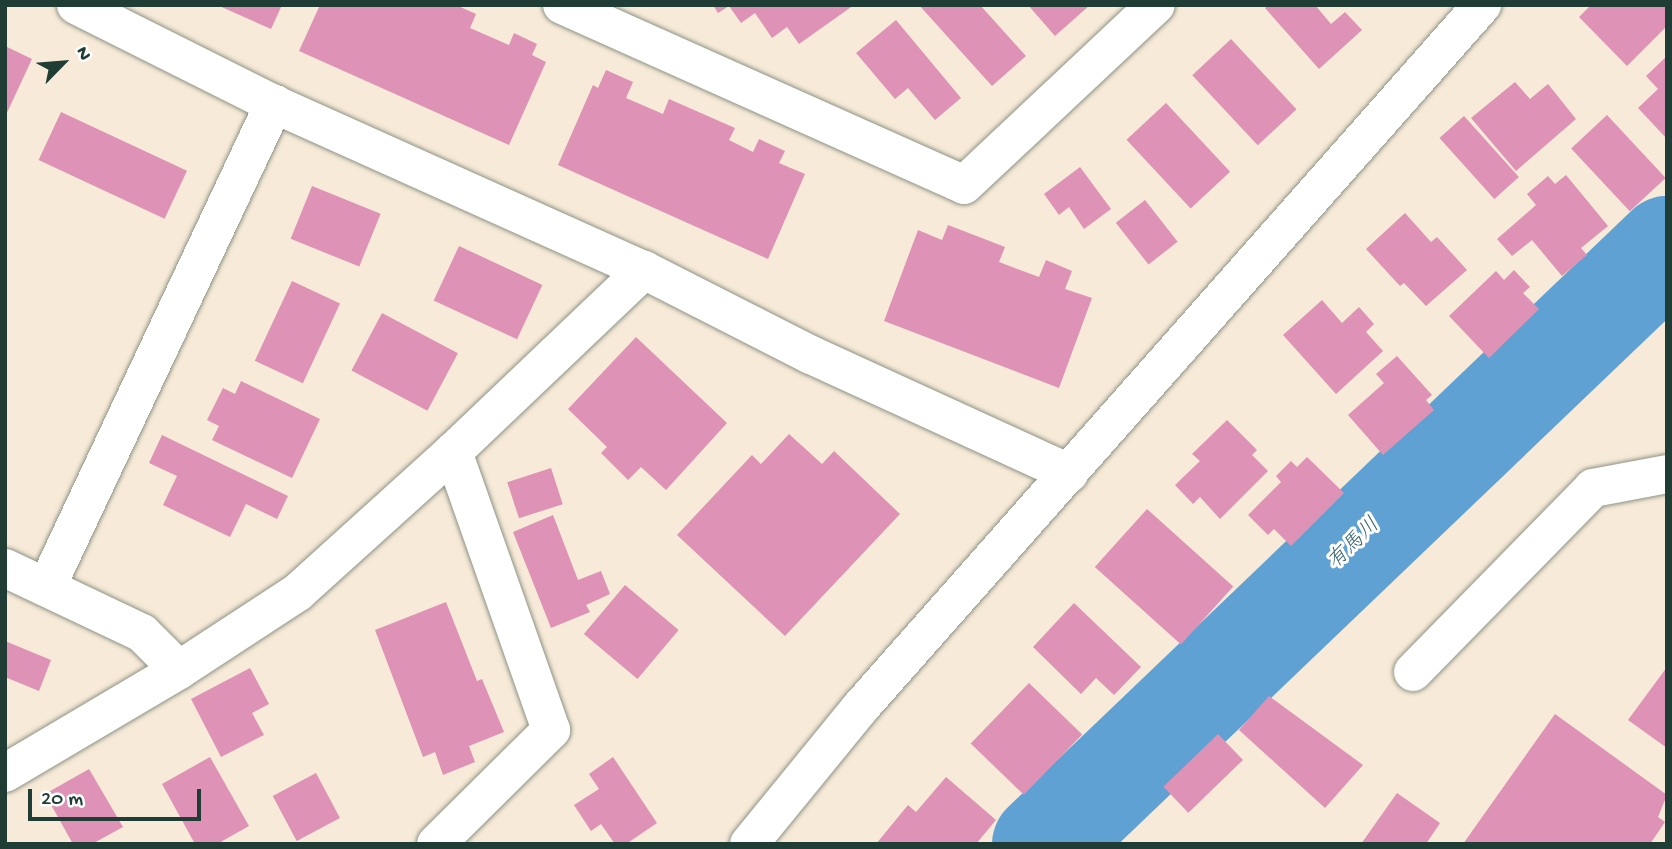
<!DOCTYPE html>
<html>
<head>
<meta charset="utf-8">
<style>
  body { margin:0 }
  #map { position:relative; width:1672px; height:849px; overflow:hidden; background:#f8ead8; font-family:"Gochi Hand","Klee One",sans-serif }
  div>[style] { position:absolute }
  [style*='--x'] { left:calc(var(--x)*1px); top:calc(var(--y)*1px); width:calc(var(--w)*1px); rotate:calc(var(--a)*1deg) }
  .river>* { height:103px; margin:-51.5px; padding:0 51.5px; transform-origin:51.5px; border-radius:51.5px; background:#5fa1d3 }
  .building>* { inset:0; background:#dd92b6; transform-origin:0 0 }
  .roads { filter:drop-shadow(0 0 2px #8c9486) drop-shadow(0 0 2px #8c9486) }
  .minor>* { height:38px; margin:-19px; padding:0 19px; transform-origin:19px; border-radius:19px; background:#fff }
  .tertiary>* { height:38px; margin:-19px; padding:0 19px; transform-origin:19px; border-radius:19px; background:#fff }
  span { translate:-50% -50%; white-space:nowrap; text-align:center; line-height:1.15; -webkit-text-stroke:6px #fff; paint-order:stroke }
  .water-label { font-size:21px; color:#35606c; font-style:italic }
  .frame { position:absolute; inset:0; border:7px solid #1f3d34; pointer-events:none }
  .north { position:absolute; left:28px; top:28px; width:70px; height:70px; -webkit-text-stroke:5px #fff; paint-order:stroke; rotate:65deg; font-size:19px; font-weight:700; line-height:28px; text-align:center; color:#1f3d34 }
  .north::after { content:''; display:block; margin:auto; width:24px; height:32px; background:#1f3d34; clip-path:polygon(50% 0,100% 100%,50% 72%,0 100%) }
  .scale { position:absolute; left:28px; top:789px; width:173px; height:32px; box-sizing:border-box; border:4px solid #1f3d34; border-top:0; padding-left:9px; font-size:21px; line-height:24px; white-space:nowrap; color:#1f3d34; -webkit-text-stroke:5px #fff; paint-order:stroke }
</style>
</head>
<body>
<div id="map">
  <div class="river">
    <div style="--x:1043;--y:844;--w:864;--a:-43.73"></div>
  </div>
  <div class="building">
    <div style="clip-path:polygon(217px 5px,282px 5px,271px 29px)"></div>
    <div style="clip-path:polygon(320px 5px,456px 5px,476px 14px,470px 28px,509px 45px,514px 33px,537px 44px,532px 55px,546px 62px,509px 145px,299px 51px)"></div>
    <div style="clip-path:polygon(713px 5px,854px 5px,799px 44px,787px 27px,772px 38px,755px 13px,741px 23px,729px 6px,718px 13px)"></div>
    <div style="clip-path:polygon(919px 5px,980px 5px,1026px 56px,992px 86px)"></div>
    <div style="clip-path:polygon(1028px 5px,1090px 5px,1055px 36px)"></div>
    <div style="clip-path:polygon(1268px 5px,1315px 5px,1331px 24px,1345px 12px,1362px 30px,1319px 69px,1265px 8px)"></div>
    <div style="clip-path:polygon(1591px 5px,1667px 5px,1667px 26px,1627px 66px,1579px 17px)"></div>
    <div style="clip-path:polygon(896px 20px,961px 98px,935px 120px,908px 88px,895px 99px,856px 53px)"></div>
    <div style="left:1231px;top:39px;width:96px;height:53px;rotate:47deg"></div>
    <div style="clip-path:polygon(5px 46px,32px 59px,5px 117px)"></div>
    <div style="clip-path:polygon(1667px 56px,1667px 139px,1638px 108px,1658px 89px,1646px 76px)"></div>
    <div style="clip-path:polygon(606px 70px,633px 82px,626px 98px,663px 114px,669px 99px,735px 128px,729px 140px,753px 152px,759px 139px,785px 151px,779px 163px,805px 174px,768px 259px,558px 165px,593px 85px,598px 88px)"></div>
    <div style="clip-path:polygon(1515px 82px,1530px 99px,1548px 84px,1576px 119px,1516px 171px,1471px 118px)"></div>
    <div style="left:1166px;top:103px;width:94px;height:54px;rotate:47deg"></div>
    <div style="left:61px;top:112px;width:139px;height:53px;rotate:25deg"></div>
    <div style="left:1607px;top:115px;width:86px;height:49px;rotate:47deg"></div>
    <div style="left:1464px;top:116px;width:82px;height:33px;rotate:48deg"></div>
    <div style="clip-path:polygon(1080px 167px,1111px 209px,1084px 229px,1069px 207px,1059px 215px,1044px 194px)"></div>
    <div style="clip-path:polygon(1566px 175px,1608px 226px,1581px 248px,1587px 255px,1562px 276px,1532px 240px,1512px 256px,1497px 239px,1536px 205px,1527px 194px,1548px 176px,1555px 184px)"></div>
    <div style="left:312px;top:186px;width:74px;height:57px;rotate:22deg"></div>
    <div style="left:1145px;top:200px;width:53px;height:37px;rotate:52deg"></div>
    <div style="clip-path:polygon(1405px 213px,1431px 242px,1437px 237px,1467px 270px,1426px 306px,1404px 283px,1400px 286px,1366px 249px)"></div>
    <div style="clip-path:polygon(948px 225px,1005px 247px,999px 262px,1039px 277px,1046px 260px,1072px 271px,1065px 289px,1092px 298px,1059px 388px,884px 321px,918px 230px,942px 240px)"></div>
    <div style="left:459px;top:246px;width:92px;height:60px;rotate:25deg"></div>
    <div style="clip-path:polygon(1514px 270px,1530px 287px,1523px 293px,1539px 309px,1489px 358px,1449px 316px,1496px 271px,1504px 280px)"></div>
    <div style="left:292px;top:281px;width:53px;height:88px;rotate:25deg"></div>
    <div style="clip-path:polygon(1322px 300px,1342px 323px,1359px 307px,1374px 324px,1366px 332px,1383px 351px,1336px 394px,1283px 335px)"></div>
    <div style="left:382px;top:313px;width:86px;height:65px;rotate:28deg"></div>
    <div style="clip-path:polygon(636px 337px,727px 423px,666px 490px,641px 467px,628px 480px,601px 453px,607px 447px,568px 409px)"></div>
    <div style="clip-path:polygon(1397px 356px,1432px 395px,1426px 400px,1434px 410px,1383px 455px,1348px 415px,1384px 383px,1376px 374px)"></div>
    <div style="clip-path:polygon(241px 381px,320px 419px,292px 478px,212px 440px,219px 426px,207px 420px,223px 388px,235px 394px)"></div>
    <div style="clip-path:polygon(1227px 420px,1257px 450px,1252px 455px,1268px 471px,1220px 519px,1200px 497px,1193px 504px,1175px 485px,1200px 461px,1192px 454px)"></div>
    <div style="clip-path:polygon(789px 434px,822px 464px,834px 451px,900px 514px,785px 636px,677px 535px,752px 455px,761px 464px)"></div>
    <div style="clip-path:polygon(162px 435px,288px 496px,277px 519px,246px 504px,230px 537px,163px 505px,177px 476px,149px 463px)"></div>
    <div style="clip-path:polygon(1307px 457px,1344px 493px,1291px 546px,1274px 529px,1268px 535px,1248px 515px,1281px 482px,1276px 476px,1291px 461px,1297px 467px)"></div>
    <div style="left:551px;top:468px;width:38px;height:46px;rotate:72deg"></div>
    <div style="left:1147px;top:509px;width:116px;height:78px;rotate:42deg"></div>
    <div style="clip-path:polygon(553px 515px,578px 580px,601px 571px,610px 594px,586px 605px,590px 612px,551px 628px,513px 532px)"></div>
    <div style="left:625px;top:585px;width:70px;height:64px;rotate:40deg"></div>
    <div style="clip-path:polygon(446px 602px,477px 681px,482px 679px,504px 732px,469px 746px,475px 762px,443px 775px,435px 752px,423px 757px,375px 630px)"></div>
    <div style="clip-path:polygon(1074px 603px,1141px 667px,1114px 695px,1096px 678px,1081px 694px,1033px 647px)"></div>
    <div style="clip-path:polygon(5px 641px,51px 660px,39px 691px,5px 677px)"></div>
    <div style="clip-path:polygon(1667px 667px,1667px 748px,1628px 720px)"></div>
    <div style="clip-path:polygon(250px 668px,269px 704px,252px 713px,264px 735px,221px 757px,191px 699px)"></div>
    <div style="left:1029px;top:683px;width:74px;height:84px;rotate:44deg"></div>
    <div style="clip-path:polygon(1269px 696px,1363px 765px,1325px 808px,1239px 730px)"></div>
    <div style="clip-path:polygon(1555px 714px,1667px 795px,1658px 817px,1665px 822px,1650px 844px,1463px 844px)"></div>
    <div style="left:1218px;top:734px;width:36px;height:76px;rotate:46deg"></div>
    <div style="clip-path:polygon(210px 757px,249px 826px,217px 844px,195px 844px,162px 784px)"></div>
    <div style="clip-path:polygon(613px 757px,657px 823px,626px 844px,615px 844px,601px 824px,591px 831px,574px 805px,599px 789px,589px 774px)"></div>
    <div style="clip-path:polygon(89px 769px,123px 827px,92px 844px,73px 844px,45px 794px)"></div>
    <div style="left:316px;top:773px;width:51px;height:49px;rotate:62deg"></div>
    <div style="clip-path:polygon(946px 777px,996px 820px,976px 844px,876px 844px,908px 805px,916px 812px)"></div>
    <div style="clip-path:polygon(1397px 793px,1440px 823px,1426px 844px,1361px 844px)"></div>
  </div>
  <div class="roads">
    <div class="minor">
      <div style="--x:76;--y:5;--w:221;--a:26.6"></div>
      <div style="--x:274;--y:104;--w:406;--a:24.2"></div>
      <div style="--x:644;--y:270;--w:187;--a:27"></div>
      <div style="--x:811;--y:355;--w:284;--a:24.6"></div>
      <div style="--x:562;--y:5;--w:440;--a:24.1"></div>
      <div style="--x:964;--y:185;--w:263;--a:-43.2"></div>
      <div style="--x:5;--y:568;--w:152;--a:25.4"></div>
      <div style="--x:142;--y:633;--w:52;--a:45"></div>
      <div style="--x:48;--y:584;--w:531;--a:-64.79"></div>
      <div style="--x:1413;--y:672;--w:257;--a:-45.6"></div>
      <div style="--x:1593;--y:488;--w:75;--a:-10.7"></div>
      <div style="--x:5;--y:773;--w:202;--a:-30.6"></div>
      <div style="--x:179;--y:670;--w:142;--a:-33.2"></div>
      <div style="--x:298;--y:592;--w:209;--a:-42.1"></div>
      <div style="--x:453;--y:452;--w:264;--a:-43.6"></div>
      <div style="--x:436;--y:844;--w:162;--a:-44.7"></div>
      <div style="--x:551;--y:730;--w:295;--a:-109.4"></div>
    </div>
    <div class="tertiary">
      <div style="--x:749;--y:844;--w:176;--a:-50.8"></div>
      <div style="--x:860;--y:708;--w:939;--a:-48.5"></div>
    </div>
  </div>
  <div class="water-label">
    <span style="left:1355px;top:545px;rotate:-44deg">有馬川</span>
  </div>
  <div class="frame"></div>
  <div class="north">N</div>
  <div class="scale">20 m</div>
</div>
</body>
</html>
